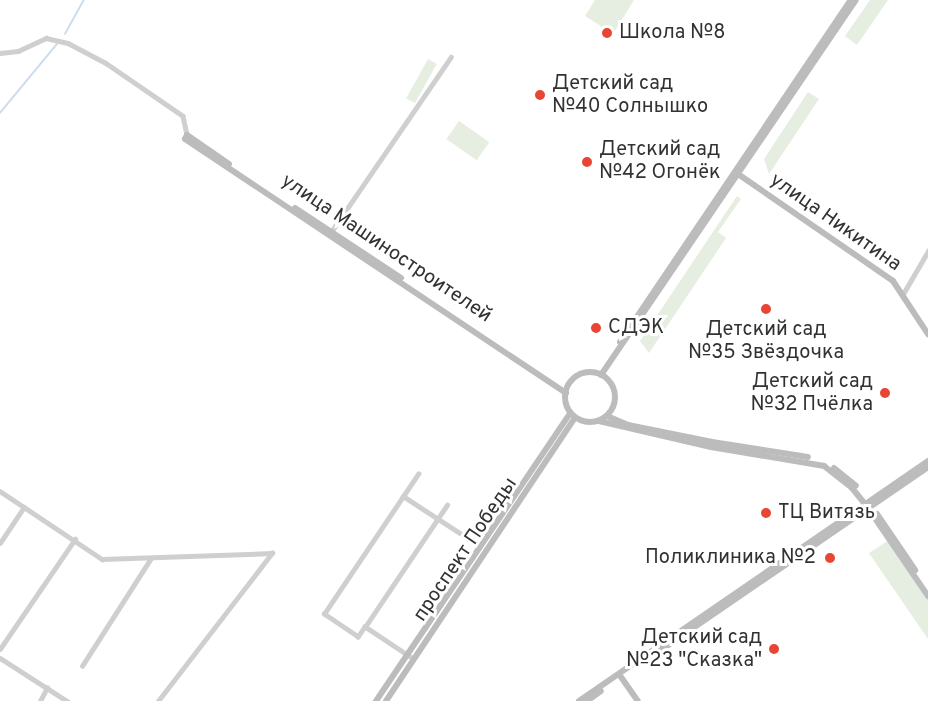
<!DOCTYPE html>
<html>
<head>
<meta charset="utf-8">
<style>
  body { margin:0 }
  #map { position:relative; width:928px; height:701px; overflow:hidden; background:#fff; font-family:Overpass,sans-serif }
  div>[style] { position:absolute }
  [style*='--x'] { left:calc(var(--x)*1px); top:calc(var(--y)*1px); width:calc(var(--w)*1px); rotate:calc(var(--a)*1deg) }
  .green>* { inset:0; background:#e5eee0; transform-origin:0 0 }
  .stream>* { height:1.5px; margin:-0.75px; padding:0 0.75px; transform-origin:0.75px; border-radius:0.75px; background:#cddbee }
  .street>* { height:4.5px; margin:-2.25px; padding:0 2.25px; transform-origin:2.25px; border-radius:2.25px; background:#cfcfcf }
  .secondary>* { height:6px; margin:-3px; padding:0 3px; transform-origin:3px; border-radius:3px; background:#bcbcbc }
  .secondary>.ring { margin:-3px; padding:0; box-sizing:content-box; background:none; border:6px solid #bcbcbc; border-radius:50% }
  .dots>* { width:16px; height:16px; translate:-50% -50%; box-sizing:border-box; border:3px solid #fff; border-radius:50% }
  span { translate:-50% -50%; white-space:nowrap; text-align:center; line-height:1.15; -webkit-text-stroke:6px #fff; paint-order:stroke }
  .poi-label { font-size:20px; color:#323232 }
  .left { translate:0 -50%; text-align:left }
  .right { translate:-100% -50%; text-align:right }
  .street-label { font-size:20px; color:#323232 }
</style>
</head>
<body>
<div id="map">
  <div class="green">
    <div style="clip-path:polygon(595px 0,634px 0,613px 34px,585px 16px)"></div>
    <div style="clip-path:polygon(870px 0,888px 0,857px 45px,845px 36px)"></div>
    <div style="left:428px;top:59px;width:10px;height:45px;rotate:29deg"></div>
    <div style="clip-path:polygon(808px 92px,819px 99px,769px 174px,764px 159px)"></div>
    <div style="left:459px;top:121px;width:37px;height:22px;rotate:35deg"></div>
    <div style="clip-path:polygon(737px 196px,741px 199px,718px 232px,726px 238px,649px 353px,640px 341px)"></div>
    <div style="clip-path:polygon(889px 540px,928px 597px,928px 639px,869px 553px)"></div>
  </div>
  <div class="stream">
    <div style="--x:65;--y:34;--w:39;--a:-61"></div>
    <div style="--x:0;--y:113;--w:89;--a:-50.4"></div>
  </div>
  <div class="street">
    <div style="--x:0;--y:53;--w:18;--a:-6"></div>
    <div style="--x:18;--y:51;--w:31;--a:-25"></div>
    <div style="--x:46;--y:38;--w:23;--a:13"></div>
    <div style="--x:68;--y:43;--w:43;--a:27.8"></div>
    <div style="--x:106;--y:63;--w:93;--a:34.5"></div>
    <div style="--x:183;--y:116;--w:19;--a:78"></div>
    <div style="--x:331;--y:232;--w:212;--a:-55.6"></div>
    <div style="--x:903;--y:294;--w:50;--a:-59.8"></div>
    <div style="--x:0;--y:491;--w:123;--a:33.7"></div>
    <div style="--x:102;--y:559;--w:170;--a:-2"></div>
    <div style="--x:403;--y:496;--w:92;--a:33"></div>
    <div style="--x:0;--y:543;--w:43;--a:-56.3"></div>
    <div style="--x:365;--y:627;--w:147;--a:-56.1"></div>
    <div style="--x:0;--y:649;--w:133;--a:-55.7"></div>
    <div style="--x:0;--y:658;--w:80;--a:32.7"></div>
    <div style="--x:413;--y:659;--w:58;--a:-146.3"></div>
    <div style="--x:365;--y:627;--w:12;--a:125"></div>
    <div style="--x:358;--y:637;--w:41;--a:-145.9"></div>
    <div style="--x:324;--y:614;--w:169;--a:-56.1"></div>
    <div style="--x:82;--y:666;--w:128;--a:-57.4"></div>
    <div style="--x:40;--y:701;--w:15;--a:-62"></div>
    <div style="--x:158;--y:701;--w:187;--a:-52.4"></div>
  </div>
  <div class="secondary">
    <div style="--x:187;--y:135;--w:4;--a:117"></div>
    <div style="--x:185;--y:139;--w:458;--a:33.7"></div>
    <div style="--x:187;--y:135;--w:51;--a:34.6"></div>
    <div style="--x:738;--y:174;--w:188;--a:34.6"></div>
    <div style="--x:893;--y:281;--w:64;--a:56.6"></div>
    <div style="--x:295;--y:208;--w:127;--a:33.4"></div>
    <div style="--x:620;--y:342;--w:413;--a:-56"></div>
    <div class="ring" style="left:565px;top:372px;width:44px;height:44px"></div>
    <div style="--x:601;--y:375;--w:453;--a:-55.8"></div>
    <div style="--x:607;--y:416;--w:23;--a:23"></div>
    <div style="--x:628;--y:425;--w:86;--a:11.4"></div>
    <div style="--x:712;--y:442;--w:97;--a:8.9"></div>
    <div style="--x:599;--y:421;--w:115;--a:13.1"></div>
    <div style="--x:711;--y:447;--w:115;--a:9.5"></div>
    <div style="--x:824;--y:466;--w:36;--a:38"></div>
    <div style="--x:852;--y:488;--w:26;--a:51"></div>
    <div style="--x:868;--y:508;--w:107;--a:55.7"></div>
    <div style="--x:834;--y:468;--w:28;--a:39"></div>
    <div style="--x:877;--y:514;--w:68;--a:55.8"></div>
    <div style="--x:661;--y:650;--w:324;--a:-34.4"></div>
    <div style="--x:621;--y:677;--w:29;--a:55"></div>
    <div style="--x:376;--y:701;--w:347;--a:-56"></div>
    <div style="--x:386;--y:701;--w:340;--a:-56.3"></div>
    <div style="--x:579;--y:701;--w:424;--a:-34.5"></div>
    <div style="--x:587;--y:701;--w:17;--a:-36"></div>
  </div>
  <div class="dots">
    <div style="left:607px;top:33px;background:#e84535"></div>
    <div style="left:540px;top:95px;background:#e84535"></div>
    <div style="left:587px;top:162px;background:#e84535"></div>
    <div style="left:766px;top:309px;background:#e84535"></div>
    <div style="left:596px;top:328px;background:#e84535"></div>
    <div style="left:885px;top:393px;background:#e84535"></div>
    <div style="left:766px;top:513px;background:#e84535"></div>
    <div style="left:830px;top:558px;background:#e84535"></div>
    <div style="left:774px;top:649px;background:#e84535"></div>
  </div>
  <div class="poi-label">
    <span class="left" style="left:619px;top:33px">Школа №8</span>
    <span class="left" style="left:552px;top:96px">Детский сад<br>№40 Солнышко</span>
    <span class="left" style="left:599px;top:162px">Детский сад<br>№42 Огонёк</span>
    <span class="left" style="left:608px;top:328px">СДЭК</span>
    <span style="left:766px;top:342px">Детский сад<br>№35 Звёздочка</span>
    <span class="right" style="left:873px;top:394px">Детский сад<br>№32 Пчёлка</span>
    <span class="left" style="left:778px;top:513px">ТЦ Витязь</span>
    <span class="right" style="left:816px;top:558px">Поликлиника №2</span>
    <span class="right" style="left:762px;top:650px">Детский сад<br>№23 "Сказка"</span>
  </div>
  <div class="street-label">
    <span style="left:835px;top:223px;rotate:35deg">улица Никитина</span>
    <span style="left:386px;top:249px;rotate:34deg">улица Машиностроителей</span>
    <span style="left:466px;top:550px;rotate:-56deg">проспект Победы</span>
  </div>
</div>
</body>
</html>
